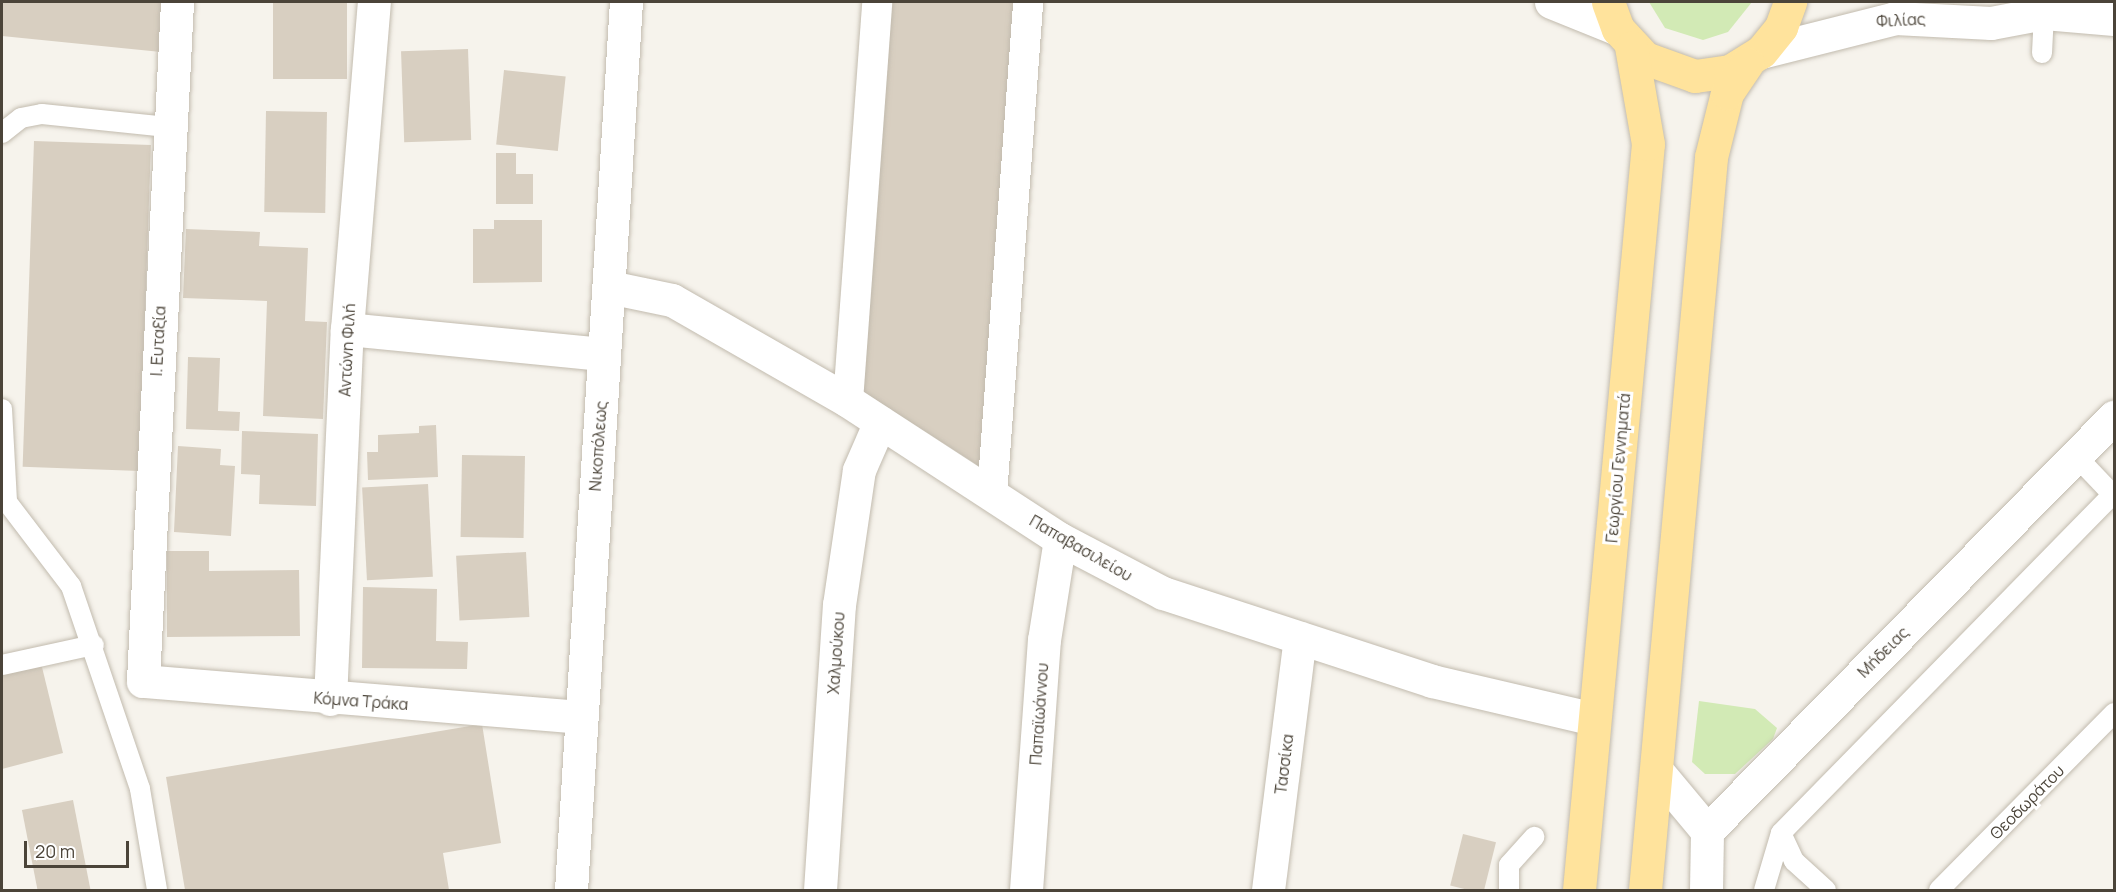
<!DOCTYPE html>
<html>
<head>
<meta charset="utf-8">
<style>
  body { margin:0 }
  #map { position:relative; width:2116px; height:892px; overflow:hidden; background:#f6f3ec; font-family:Manrope,sans-serif }
  div>[style] { position:absolute }
  [style*='--x'] { left:calc(var(--x)*1px); top:calc(var(--y)*1px); width:calc(var(--w)*1px); rotate:calc(var(--a)*1deg) }
  .green>* { inset:0; background:#d2eab5 }
  .building>* { inset:0; background:#d8cfc1; transform-origin:0 0 }
  .roads { filter:drop-shadow(0 0 2px #c2bbae) drop-shadow(0 0 2px #c2bbae) }
  .service>* { height:20px; margin:-10px; padding:0 10px; transform-origin:10px; border-radius:10px; background:#fff }
  .pedestrian>* { height:30px; margin:-15px; padding:0 15px; transform-origin:15px; border-radius:15px; background:#fff }
  .minor>* { height:33px; margin:-16.5px; padding:0 16.5px; transform-origin:16.5px; border-radius:16.5px; background:#fff }
  .tertiary>* { height:33px; margin:-16.5px; padding:0 16.5px; transform-origin:16.5px; border-radius:16.5px; background:#fff }
  .primary>* { height:33px; margin:-16.5px; padding:0 16.5px; transform-origin:16.5px; border-radius:16.5px; background:#ffe39c }
  span { translate:-50% -50%; white-space:nowrap; text-align:center; line-height:1.15; -webkit-text-stroke:6px #fff; paint-order:stroke }
  .street-label { font-size:16px; color:#4b4439 }
  .frame { position:absolute; inset:0; border:3px solid #4b4439; pointer-events:none }
  .scale { position:absolute; left:24px; top:841px; width:105px; height:27px; box-sizing:border-box; border:3px solid #4b4439; border-top:0; padding-left:8px; font-size:18px; line-height:21px; white-space:nowrap; color:#4b4439; -webkit-text-stroke:4px #fff; paint-order:stroke }
</style>
</head>
<body>
<div id="map">
  <div class="green">
    <div style="clip-path:polygon(1649px 2px,1752px 2px,1728px 32px,1703px 40px,1665px 28px)"></div>
    <div style="clip-path:polygon(1699px 701px,1755px 709px,1777px 728px,1773px 739px,1735px 774px,1705px 774px,1692px 762px)"></div>
  </div>
  <div class="building">
    <div style="clip-path:polygon(2px 2px,166px 2px,161px 52px,2px 36px)"></div>
    <div style="left:273px;top:2px;width:74px;height:77px"></div>
    <div style="clip-path:polygon(887px 2px,1014px 2px,982px 468px,859px 389px)"></div>
    <div style="left:468px;top:49px;width:91px;height:67px;rotate:88deg"></div>
    <div style="left:504px;top:70px;width:62px;height:75px;rotate:6deg"></div>
    <div style="left:266px;top:111px;width:61px;height:101px;rotate:1deg"></div>
    <div style="left:34px;top:141px;width:117px;height:326px;rotate:2deg"></div>
    <div style="clip-path:polygon(496px 153px,516px 153px,516px 174px,533px 174px,533px 204px,496px 204px)"></div>
    <div style="clip-path:polygon(494px 220px,542px 220px,542px 282px,473px 283px,473px 229px,494px 229px)"></div>
    <div style="clip-path:polygon(186px 229px,260px 232px,259px 246px,308px 248px,305px 321px,327px 322px,323px 419px,263px 416px,267px 301px,183px 298px)"></div>
    <div style="clip-path:polygon(188px 357px,220px 358px,218px 411px,240px 412px,239px 431px,186px 429px)"></div>
    <div style="clip-path:polygon(436px 425px,438px 477px,368px 480px,367px 452px,378px 452px,378px 435px,419px 433px,419px 426px)"></div>
    <div style="clip-path:polygon(242px 431px,318px 434px,316px 506px,259px 504px,260px 475px,241px 474px)"></div>
    <div style="clip-path:polygon(178px 446px,221px 449px,220px 465px,235px 466px,231px 536px,174px 532px)"></div>
    <div style="left:462px;top:455px;width:63px;height:82px;rotate:1deg"></div>
    <div style="left:428px;top:484px;width:93px;height:66px;rotate:87deg"></div>
    <div style="clip-path:polygon(167px 551px,209px 551px,209px 571px,299px 570px,300px 636px,167px 637px)"></div>
    <div style="left:526px;top:552px;width:65px;height:70px;rotate:87deg"></div>
    <div style="clip-path:polygon(363px 587px,437px 589px,436px 641px,468px 642px,467px 669px,362px 668px)"></div>
    <div style="clip-path:polygon(41px 663px,63px 753px,2px 769px,2px 672px)"></div>
    <div style="clip-path:polygon(482px 724px,501px 843px,443px 853px,449px 890px,185px 890px,166px 777px)"></div>
    <div style="left:73px;top:800px;width:92px;height:52px;rotate:79deg"></div>
    <div style="left:1463px;top:834px;width:34px;height:53px;rotate:14deg"></div>
  </div>
  <div class="roads">
    <div class="service">
      <div style="--x:2042;--y:53;--w:40;--a:-87.1"></div>
      <div style="--x:2;--y:133;--w:24;--a:-38"></div>
      <div style="--x:21;--y:118;--w:21;--a:-11"></div>
      <div style="--x:42;--y:114;--w:126;--a:5.9"></div>
      <div style="--x:2;--y:409;--w:93;--a:86.9"></div>
      <div style="--x:7;--y:502;--w:106;--a:52.7"></div>
      <div style="--x:71;--y:586;--w:214;--a:71.2"></div>
      <div style="--x:140;--y:789;--w:102;--a:80.4"></div>
      <div style="--x:2076;--y:456;--w:54;--a:46.5"></div>
      <div style="--x:2;--y:665;--w:94;--a:-12.3"></div>
      <div style="--x:1781;--y:833;--w:31;--a:65"></div>
      <div style="--x:1794;--y:861;--w:43;--a:42.2"></div>
      <div style="--x:1509;--y:890;--w:25;--a:-90"></div>
      <div style="--x:1509;--y:865;--w:38;--a:-48"></div>
      <div style="--x:1764;--y:890;--w:59;--a:-73.4"></div>
      <div style="--x:1781;--y:833;--w:476;--a:-45.6"></div>
      <div style="--x:1939;--y:890;--w:249;--a:-45.3"></div>
    </div>
    <div class="pedestrian">
      <div style="--x:848;--y:401;--w:400;--a:-85.8"></div>
      <div style="--x:992;--y:495;--w:494;--a:-85.8"></div>
    </div>
    <div class="minor">
      <div style="--x:177;--y:2;--w:680;--a:92.87"></div>
      <div style="--x:143;--y:681;--w:437;--a:4.7"></div>
      <div style="--x:609;--y:287;--w:64;--a:11.7"></div>
      <div style="--x:672;--y:300;--w:203;--a:29.8"></div>
      <div style="--x:848;--y:401;--w:253;--a:33.1"></div>
      <div style="--x:1060;--y:539;--w:116;--a:27.7"></div>
      <div style="--x:1163;--y:593;--w:283;--a:18.1"></div>
      <div style="--x:1432;--y:681;--w:166;--a:13.2"></div>
      <div style="--x:347;--y:329;--w:258;--a:5.6"></div>
      <div style="--x:330;--y:699;--w:370;--a:-87.4"></div>
      <div style="--x:347;--y:329;--w:328;--a:-85.3"></div>
      <div style="--x:1657;--y:771;--w:78;--a:50.2"></div>
      <div style="--x:1707;--y:831;--w:581;--a:-45.49"></div>
      <div style="--x:571;--y:890;--w:890;--a:-86.46"></div>
      <div style="--x:820;--y:890;--w:286;--a:-86.2"></div>
      <div style="--x:839;--y:605;--w:136;--a:-81.6"></div>
      <div style="--x:859;--y:470;--w:52;--a:-66.4"></div>
      <div style="--x:1026;--y:890;--w:251;--a:-85.9"></div>
      <div style="--x:1044;--y:640;--w:102;--a:-81"></div>
      <div style="--x:1268;--y:890;--w:254;--a:-82.8"></div>
      <div style="--x:1706;--y:890;--w:59;--a:-89"></div>
    </div>
    <div class="tertiary">
      <div style="--x:1551;--y:2;--w:72;--a:21.9"></div>
      <div style="--x:1761;--y:52;--w:138;--a:-14.2"></div>
      <div style="--x:1895;--y:18;--w:96;--a:3"></div>
      <div style="--x:1991;--y:23;--w:54;--a:-10.7"></div>
      <div style="--x:2044;--y:13;--w:70;--a:4.9"></div>
    </div>
    <div class="primary">
      <div style="--x:1608;--y:2;--w:29;--a:70"></div>
      <div style="--x:1618;--y:29;--w:40;--a:47"></div>
      <div style="--x:1645;--y:58;--w:53;--a:19.8"></div>
      <div style="--x:1695;--y:76;--w:35;--a:-8"></div>
      <div style="--x:1730;--y:71;--w:36;--a:-32"></div>
      <div style="--x:1761;--y:52;--w:32;--a:-51"></div>
      <div style="--x:1781;--y:27;--w:27;--a:-70"></div>
      <div style="--x:1579;--y:890;--w:749;--a:-84.72"></div>
      <div style="--x:1648;--y:144;--w:98;--a:-99.9"></div>
      <div style="--x:1645;--y:890;--w:736;--a:-84.85"></div>
      <div style="--x:1711;--y:157;--w:66;--a:-76"></div>
      <div style="--x:1727;--y:93;--w:36;--a:-56"></div>
    </div>
  </div>
  <div class="street-label">
    <span style="left:1901px;top:20px;rotate:-3deg">Φιλίας</span>
    <span style="left:158px;top:341px;rotate:-87deg">Ι. Ευταξία</span>
    <span style="left:347px;top:350px;rotate:-87deg">Αντώνη Φιλή</span>
    <span style="left:598px;top:446px;rotate:-86deg">Νικοπόλεως</span>
    <span style="left:1618px;top:468px;rotate:-85deg">Γεωργίου Γεννηματά</span>
    <span style="left:1081px;top:548px;rotate:30deg">Παπαβασιλείου</span>
    <span style="left:1883px;top:652px;rotate:-45deg">Μήδειας</span>
    <span style="left:836px;top:653px;rotate:-86deg">Χαλμούκου</span>
    <span style="left:361px;top:701px;rotate:4deg">Κόμνα Τράκα</span>
    <span style="left:1039px;top:714px;rotate:-86deg">Παπαϊωάννου</span>
    <span style="left:1284px;top:764px;rotate:-83deg">Τασσίκα</span>
    <span style="left:2027px;top:802px;rotate:-45deg">Θεοδωράτου</span>
  </div>
  <div class="frame"></div>
  <div class="scale">20 m</div>
</div>
</body>
</html>
